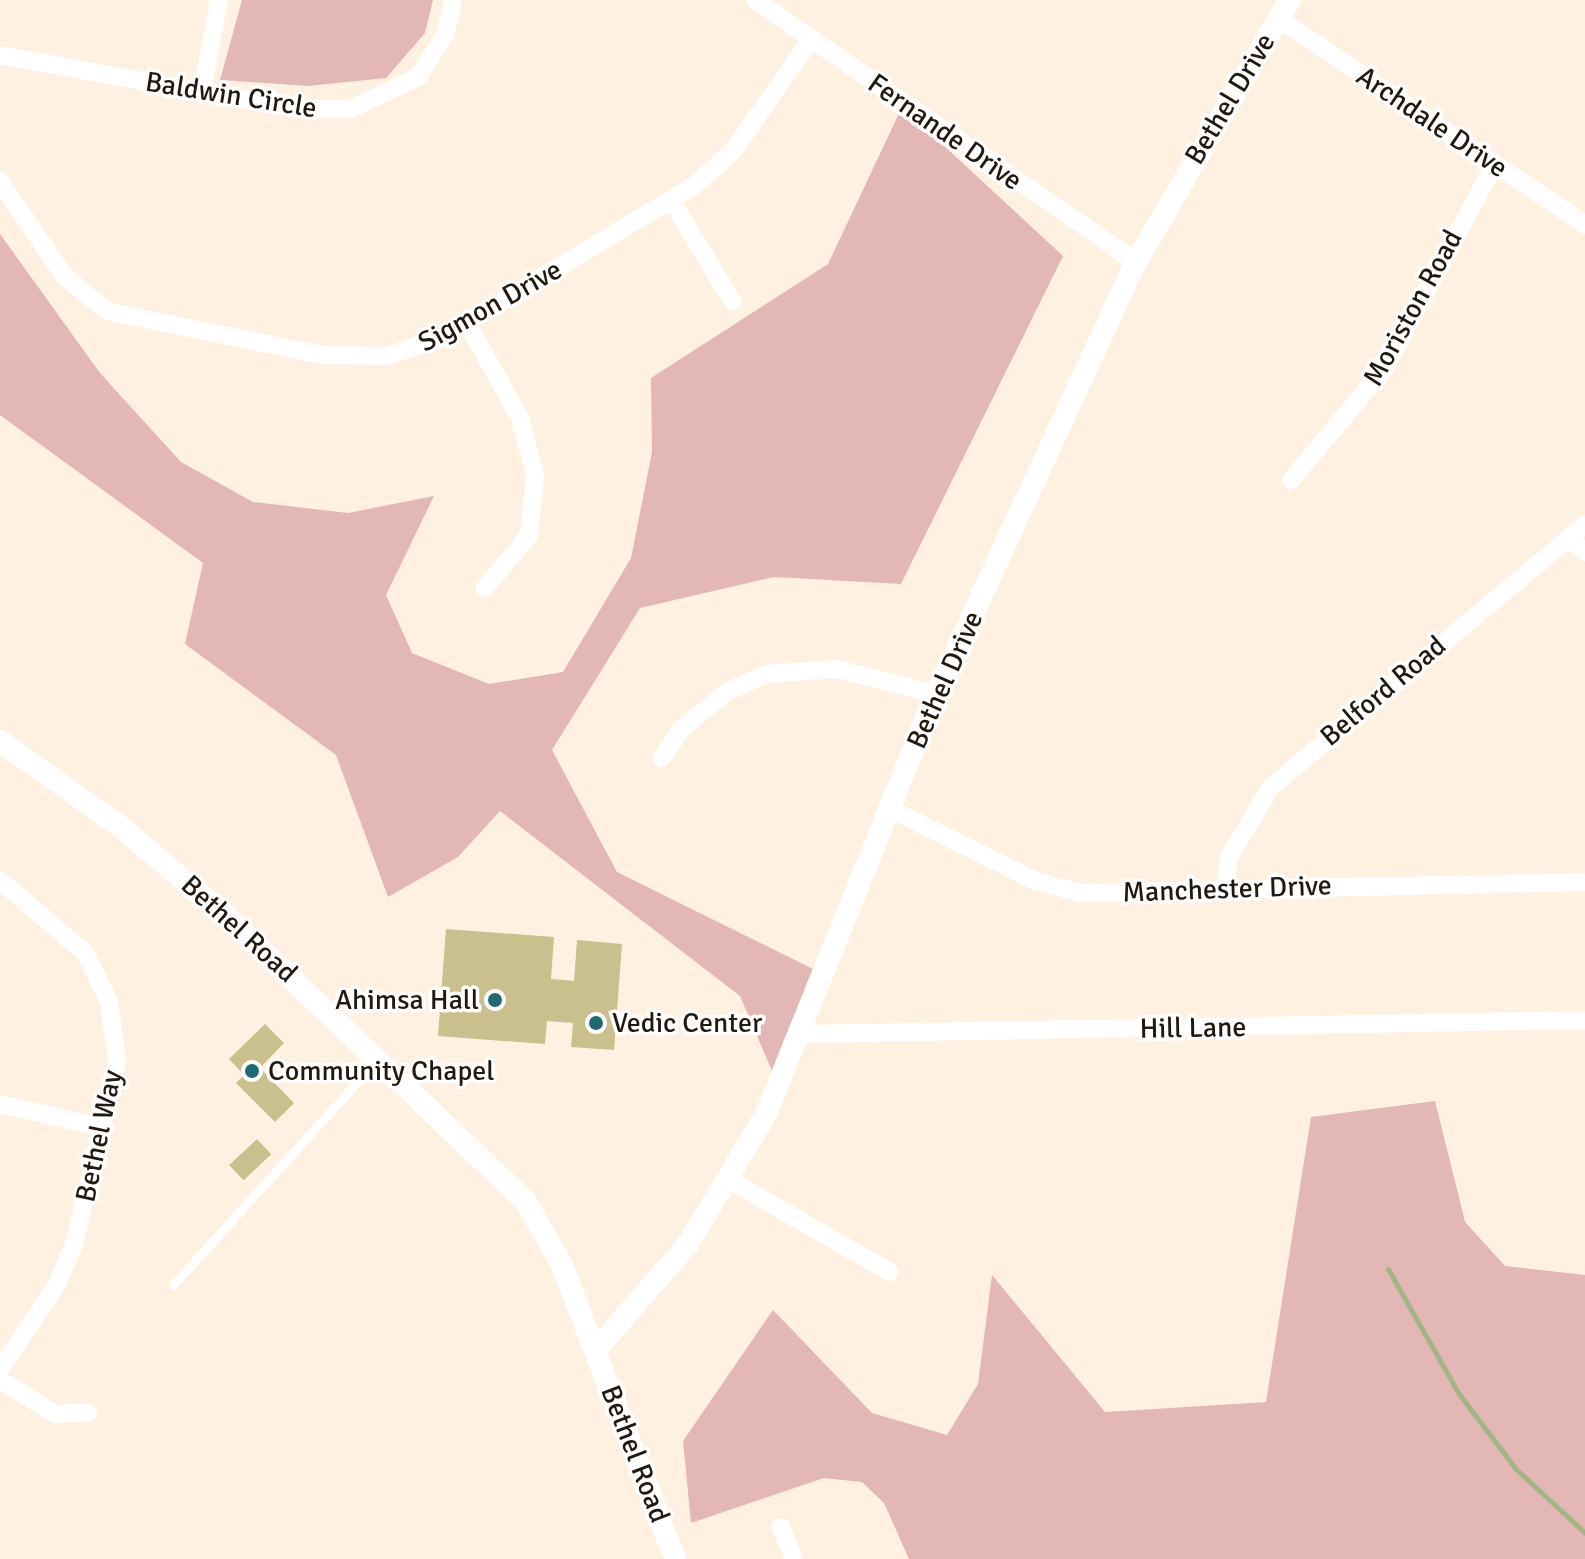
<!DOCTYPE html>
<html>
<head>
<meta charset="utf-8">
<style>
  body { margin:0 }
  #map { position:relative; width:1585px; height:1559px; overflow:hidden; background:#fff1e1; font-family:Signika,sans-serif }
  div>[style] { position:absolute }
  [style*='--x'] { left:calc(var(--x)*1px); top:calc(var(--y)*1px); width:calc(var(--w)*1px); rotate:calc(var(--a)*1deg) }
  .green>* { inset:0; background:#e2b7b6 }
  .stream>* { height:5px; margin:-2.5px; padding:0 2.5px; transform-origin:2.5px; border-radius:2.5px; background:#a3b585 }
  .building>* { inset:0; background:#c9c08d; transform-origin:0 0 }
  .service>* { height:9px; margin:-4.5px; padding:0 4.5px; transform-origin:4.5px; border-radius:4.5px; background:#fff }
  .minor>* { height:18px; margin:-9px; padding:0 9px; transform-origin:9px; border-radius:9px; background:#fff }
  .tertiary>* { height:22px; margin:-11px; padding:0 11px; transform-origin:11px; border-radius:11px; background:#fff }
  .dots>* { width:22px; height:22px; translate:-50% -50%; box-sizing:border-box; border:4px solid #fff; border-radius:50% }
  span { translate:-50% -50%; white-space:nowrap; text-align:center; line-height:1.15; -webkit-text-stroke:7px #fff; paint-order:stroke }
  .street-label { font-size:28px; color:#21190f }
  .poi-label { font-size:28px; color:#21190f }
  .right { translate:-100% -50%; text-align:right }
  .left { translate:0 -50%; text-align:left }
</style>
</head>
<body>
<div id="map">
  <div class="green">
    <div style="clip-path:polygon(242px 0,433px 0,425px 33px,386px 78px,308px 86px,220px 80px)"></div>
    <div style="clip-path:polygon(902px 107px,1063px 256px,901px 584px,774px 577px,640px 608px,552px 750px,617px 872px,813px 969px,772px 1071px,740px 996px,500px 811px,458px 857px,388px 897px,336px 755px,185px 644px,203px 563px,0 415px,0 234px,100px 373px,181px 462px,253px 502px,348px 513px,434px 496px,386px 595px,412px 653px,489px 684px,563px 672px,631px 558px,652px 452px,651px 378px,828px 264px)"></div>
    <div style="clip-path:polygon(1435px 1101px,1465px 1222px,1505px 1266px,1585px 1275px,1585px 1559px,909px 1559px,884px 1503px,862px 1482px,824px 1478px,691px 1523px,683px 1441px,773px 1310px,872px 1413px,947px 1435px,978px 1384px,992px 1275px,1105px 1412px,1266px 1402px,1311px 1117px)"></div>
  </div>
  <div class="stream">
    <div style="--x:1388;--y:1269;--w:144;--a:60.4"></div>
    <div style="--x:1459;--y:1394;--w:94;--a:52.8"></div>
    <div style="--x:1516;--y:1469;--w:94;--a:42.8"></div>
  </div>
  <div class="building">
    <div style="clip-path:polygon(446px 929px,554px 937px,551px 979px,574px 981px,577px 940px,622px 944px,614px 1050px,571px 1047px,573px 1023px,547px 1021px,545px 1044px,438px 1036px)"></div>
    <div style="clip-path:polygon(265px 1024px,284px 1043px,260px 1068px,294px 1103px,275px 1122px,236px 1083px,244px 1075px,229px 1059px)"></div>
    <div style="left:257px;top:1139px;width:21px;height:38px;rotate:47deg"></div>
  </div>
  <div class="service">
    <div style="--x:173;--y:1285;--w:302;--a:-47.8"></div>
  </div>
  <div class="minor">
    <div style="--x:755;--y:0;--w:462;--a:34.5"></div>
    <div style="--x:1279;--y:19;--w:369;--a:33.9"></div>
    <div style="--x:0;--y:55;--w:301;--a:10.3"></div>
    <div style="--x:296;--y:109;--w:55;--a:0"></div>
    <div style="--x:351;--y:109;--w:74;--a:-25.5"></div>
    <div style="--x:418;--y:77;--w:50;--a:-57.3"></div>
    <div style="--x:445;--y:35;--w:36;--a:-77"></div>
    <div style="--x:202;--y:91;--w:93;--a:-79.4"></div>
    <div style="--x:0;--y:181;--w:115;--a:56"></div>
    <div style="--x:64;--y:276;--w:55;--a:39.1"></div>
    <div style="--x:107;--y:311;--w:218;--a:11.6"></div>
    <div style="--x:321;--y:355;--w:65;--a:0.9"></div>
    <div style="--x:386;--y:356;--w:56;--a:-17.8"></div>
    <div style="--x:439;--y:339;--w:297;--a:-31"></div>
    <div style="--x:694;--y:186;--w:52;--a:-41.9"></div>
    <div style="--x:733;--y:151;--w:138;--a:-55"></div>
    <div style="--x:671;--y:200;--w:119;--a:58.7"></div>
    <div style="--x:467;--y:323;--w:109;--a:60.8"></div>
    <div style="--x:520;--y:418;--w:59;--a:75.3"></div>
    <div style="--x:535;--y:475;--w:60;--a:95.7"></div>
    <div style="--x:529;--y:535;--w:69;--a:129.7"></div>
    <div style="--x:1291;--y:480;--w:145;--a:-50"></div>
    <div style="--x:1384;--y:369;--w:233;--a:-61.6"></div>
    <div style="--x:1568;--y:538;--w:22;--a:39"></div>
    <div style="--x:662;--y:758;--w:36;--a:-56"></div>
    <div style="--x:682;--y:728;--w:59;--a:-38.8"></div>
    <div style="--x:728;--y:691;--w:43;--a:-23.6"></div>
    <div style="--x:767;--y:674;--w:70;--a:-4.1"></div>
    <div style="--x:837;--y:669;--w:102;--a:14.2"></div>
    <div style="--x:888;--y:808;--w:165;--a:26.3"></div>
    <div style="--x:1036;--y:881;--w:47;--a:14.9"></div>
    <div style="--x:1081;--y:893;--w:504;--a:-1.25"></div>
    <div style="--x:0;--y:880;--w:113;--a:40.7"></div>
    <div style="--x:86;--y:954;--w:53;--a:64.4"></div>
    <div style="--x:109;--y:1002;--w:60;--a:82.3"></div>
    <div style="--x:117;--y:1061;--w:188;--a:103.2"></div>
    <div style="--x:74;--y:1244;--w:43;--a:113"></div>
    <div style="--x:57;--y:1284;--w:102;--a:123.8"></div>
    <div style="--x:1224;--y:890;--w:33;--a:-81"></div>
    <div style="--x:1229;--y:857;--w:82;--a:-59"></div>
    <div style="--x:1271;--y:787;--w:410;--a:-39.9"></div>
    <div style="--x:801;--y:1034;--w:784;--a:-1.02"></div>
    <div style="--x:0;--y:1104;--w:108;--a:12.9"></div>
    <div style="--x:731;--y:1181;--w:183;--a:29.8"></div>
    <div style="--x:0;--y:1380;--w:65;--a:31.7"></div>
    <div style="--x:55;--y:1414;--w:33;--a:-2"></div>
    <div style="--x:781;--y:1527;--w:34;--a:69"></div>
  </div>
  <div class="tertiary">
    <div style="--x:0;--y:741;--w:148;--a:35.4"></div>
    <div style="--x:121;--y:827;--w:139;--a:40.3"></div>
    <div style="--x:227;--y:917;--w:413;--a:43.6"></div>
    <div style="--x:526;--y:1202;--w:70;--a:60.2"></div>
    <div style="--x:561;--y:1263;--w:317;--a:68.9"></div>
    <div style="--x:595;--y:1351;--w:142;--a:-49"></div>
    <div style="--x:688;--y:1244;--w:152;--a:-59"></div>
    <div style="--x:766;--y:1114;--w:453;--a:-68"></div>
    <div style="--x:936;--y:694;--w:476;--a:-65.2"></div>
    <div style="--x:1136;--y:262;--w:304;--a:-59.6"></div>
  </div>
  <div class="dots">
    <div style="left:495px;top:1000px;background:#1f6b71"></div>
    <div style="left:596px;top:1023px;background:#1f6b71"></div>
    <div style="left:252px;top:1071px;background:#1f6b71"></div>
  </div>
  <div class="street-label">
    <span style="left:231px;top:95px;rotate:9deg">Baldwin Circle</span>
    <span style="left:1230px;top:99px;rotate:-59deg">Bethel Drive</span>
    <span style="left:1432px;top:122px;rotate:34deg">Archdale Drive</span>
    <span style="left:945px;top:132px;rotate:35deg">Fernande Drive</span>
    <span style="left:490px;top:306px;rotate:-29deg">Sigmon Drive</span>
    <span style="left:1413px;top:308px;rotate:-61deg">Moriston Road</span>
    <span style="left:945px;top:680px;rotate:-66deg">Bethel Drive</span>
    <span style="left:1383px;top:691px;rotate:-40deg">Belford Road</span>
    <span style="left:1227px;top:889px;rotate:-2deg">Manchester Drive</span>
    <span style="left:239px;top:929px;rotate:42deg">Bethel Road</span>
    <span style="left:1193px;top:1028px;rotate:-1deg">Hill Lane</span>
    <span style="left:99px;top:1136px;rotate:-78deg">Bethel Way</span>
    <span style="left:635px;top:1454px;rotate:69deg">Bethel Road</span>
  </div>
  <div class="poi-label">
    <span class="right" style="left:479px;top:1000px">Ahimsa Hall</span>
    <span class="left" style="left:612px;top:1023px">Vedic Center</span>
    <span class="left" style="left:268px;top:1071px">Community Chapel</span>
  </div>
</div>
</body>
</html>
